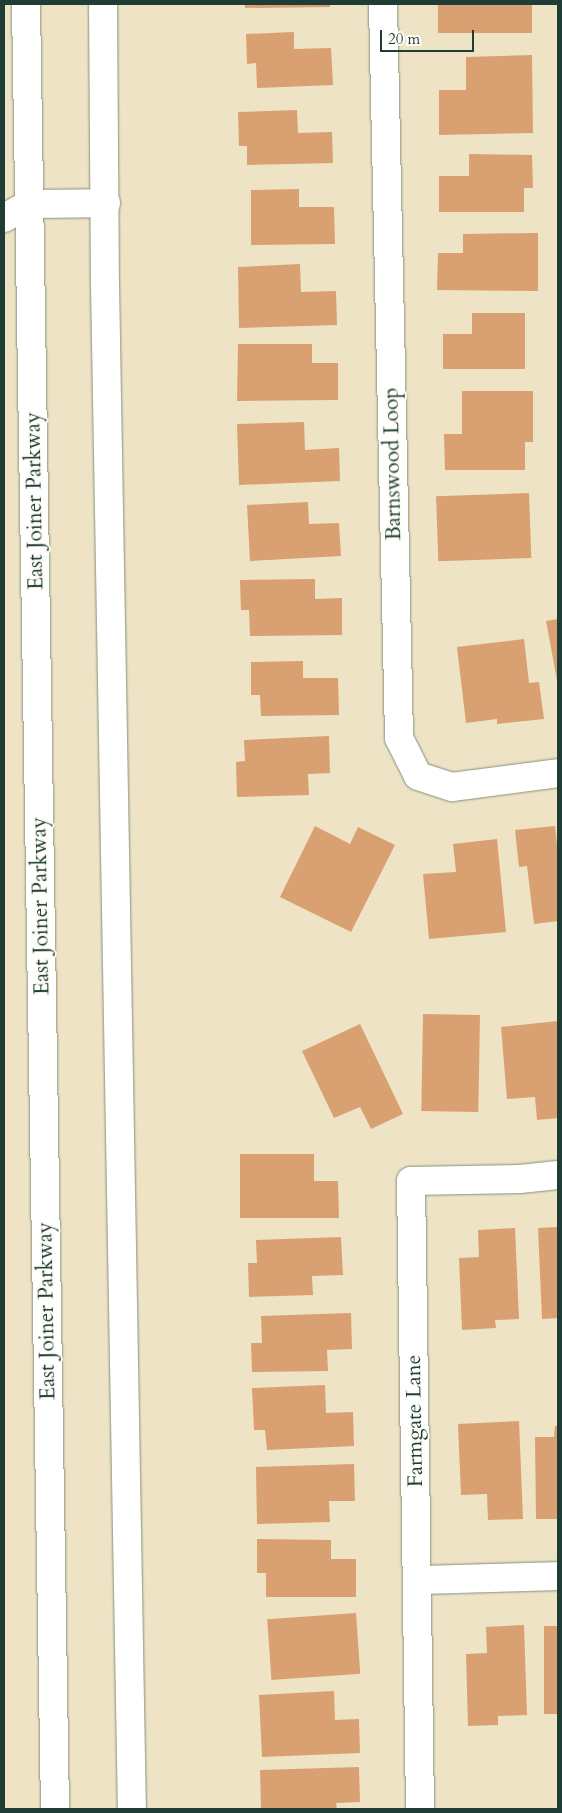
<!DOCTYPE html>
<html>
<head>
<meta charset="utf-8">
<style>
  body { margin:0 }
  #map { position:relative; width:562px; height:1813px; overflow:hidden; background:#eee3c5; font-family:Cardo,serif }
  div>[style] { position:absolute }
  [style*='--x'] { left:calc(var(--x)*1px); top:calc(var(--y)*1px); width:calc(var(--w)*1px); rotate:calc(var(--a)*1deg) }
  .building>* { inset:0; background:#d9a072; transform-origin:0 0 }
  .roads { filter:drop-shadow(0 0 1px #86907c) drop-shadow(0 0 1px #86907c) }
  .minor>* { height:28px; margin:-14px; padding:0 14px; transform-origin:14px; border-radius:14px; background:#fff }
  .major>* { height:28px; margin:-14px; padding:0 14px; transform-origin:14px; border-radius:14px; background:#fff }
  span { translate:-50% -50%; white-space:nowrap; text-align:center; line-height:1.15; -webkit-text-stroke:4px #fdfcf7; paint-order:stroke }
  .street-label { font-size:21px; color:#1f3d34 }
  .frame { position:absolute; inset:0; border:5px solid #1f3d34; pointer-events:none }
  .scale { position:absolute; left:380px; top:30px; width:94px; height:22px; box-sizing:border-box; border:2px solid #1f3d34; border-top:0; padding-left:6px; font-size:15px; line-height:18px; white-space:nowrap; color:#1f3d34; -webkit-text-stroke:4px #fdfcf7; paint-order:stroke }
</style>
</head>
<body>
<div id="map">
  <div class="building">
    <div style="clip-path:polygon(245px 4px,330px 4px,330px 7px,245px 8px)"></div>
    <div style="left:438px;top:4px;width:94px;height:29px"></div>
    <div style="clip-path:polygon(294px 32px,294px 49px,331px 48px,333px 85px,257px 88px,256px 63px,247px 64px,246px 34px)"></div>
    <div style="clip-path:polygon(532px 55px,533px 133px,439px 135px,439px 90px,466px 90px,466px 57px)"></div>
    <div style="clip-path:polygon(297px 110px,298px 133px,332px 132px,333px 163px,247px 165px,247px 146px,239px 146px,238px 112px)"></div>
    <div style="clip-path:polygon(469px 154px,532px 155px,533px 188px,524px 188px,524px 212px,439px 212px,439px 176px,469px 176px)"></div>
    <div style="clip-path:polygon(299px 189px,299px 207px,334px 207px,335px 244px,251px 245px,251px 190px)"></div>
    <div style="clip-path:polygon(538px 233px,538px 291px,437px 290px,438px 253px,463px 253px,463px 234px)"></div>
    <div style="clip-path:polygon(300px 264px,301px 292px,336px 291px,337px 325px,239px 328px,238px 267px)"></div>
    <div style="clip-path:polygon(472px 313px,525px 313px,525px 369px,443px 369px,443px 334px,472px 334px)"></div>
    <div style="clip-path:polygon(238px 344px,312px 344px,312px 363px,338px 363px,338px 400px,237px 401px)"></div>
    <div style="clip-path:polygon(462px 391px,533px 391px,533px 442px,525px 442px,525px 470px,445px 470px,444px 434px,462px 434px)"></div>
    <div style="clip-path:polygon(304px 422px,305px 450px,339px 448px,340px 481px,239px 485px,237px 424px)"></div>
    <div style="left:529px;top:493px;width:65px;height:93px;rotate:88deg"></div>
    <div style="clip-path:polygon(308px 502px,309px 524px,339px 523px,341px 556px,250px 561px,247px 505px)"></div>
    <div style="clip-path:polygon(315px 579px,315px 599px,342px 598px,342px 635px,250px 636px,249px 610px,241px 610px,240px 580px)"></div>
    <div style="clip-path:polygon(558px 619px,558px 680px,557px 680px,546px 621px)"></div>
    <div style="clip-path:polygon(524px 639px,529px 683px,539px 682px,544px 719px,497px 724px,497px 719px,466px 723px,457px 647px)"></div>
    <div style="clip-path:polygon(303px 661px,303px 678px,338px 678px,339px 715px,261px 716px,260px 695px,251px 695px,251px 662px)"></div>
    <div style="clip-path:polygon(329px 736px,330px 773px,308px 774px,309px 795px,237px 797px,236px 762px,245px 761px,244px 740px)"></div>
    <div style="clip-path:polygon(315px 826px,350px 844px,358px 827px,395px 845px,351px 932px,280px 897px)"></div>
    <div style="clip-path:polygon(555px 826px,558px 854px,558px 921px,534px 924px,527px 866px,519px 867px,515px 830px)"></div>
    <div style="clip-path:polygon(497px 839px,506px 932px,429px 939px,423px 874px,456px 872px,453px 844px)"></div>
    <div style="left:423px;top:1014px;width:57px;height:97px;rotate:1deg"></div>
    <div style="clip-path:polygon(558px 1021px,558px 1118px,537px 1120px,535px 1097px,507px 1099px,501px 1027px)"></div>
    <div style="clip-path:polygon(360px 1024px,403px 1114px,371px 1129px,360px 1107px,334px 1118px,302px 1051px)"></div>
    <div style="clip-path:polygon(240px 1154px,314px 1154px,314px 1181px,338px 1181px,339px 1218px,240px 1218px)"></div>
    <div style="clip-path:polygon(558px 1227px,558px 1318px,542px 1319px,538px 1228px)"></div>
    <div style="clip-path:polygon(515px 1228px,519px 1319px,495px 1320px,496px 1328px,462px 1330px,459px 1258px,479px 1257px,478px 1230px)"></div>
    <div style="clip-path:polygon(341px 1237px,343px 1275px,312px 1276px,313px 1295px,249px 1297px,248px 1263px,257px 1263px,256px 1240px)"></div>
    <div style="clip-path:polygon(351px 1313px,352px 1349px,327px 1350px,328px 1371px,252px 1372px,251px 1343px,262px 1343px,261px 1316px)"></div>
    <div style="clip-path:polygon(325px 1385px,326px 1413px,353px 1412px,354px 1446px,267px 1450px,265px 1430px,254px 1430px,252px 1388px)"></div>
    <div style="clip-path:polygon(519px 1421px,523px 1519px,488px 1520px,487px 1494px,461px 1495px,458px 1424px)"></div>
    <div style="clip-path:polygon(555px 1426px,558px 1426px,558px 1519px,536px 1519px,535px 1437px,554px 1437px)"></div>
    <div style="clip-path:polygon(354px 1464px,355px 1501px,329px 1501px,330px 1522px,257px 1524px,256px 1467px)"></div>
    <div style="clip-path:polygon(257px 1539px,331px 1540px,331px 1559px,356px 1559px,356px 1597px,266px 1597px,266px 1573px,257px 1573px)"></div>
    <div style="left:356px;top:1613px;width:61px;height:89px;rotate:86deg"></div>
    <div style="clip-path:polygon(524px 1625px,527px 1715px,498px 1716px,498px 1725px,468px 1726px,466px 1654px,487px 1653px,486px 1627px)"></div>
    <div style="left:544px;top:1626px;width:14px;height:88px"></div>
    <div style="clip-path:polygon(334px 1691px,335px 1720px,359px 1719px,360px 1753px,262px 1757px,259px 1695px)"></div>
    <div style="clip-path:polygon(359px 1767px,360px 1802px,336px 1803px,337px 1809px,261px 1809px,260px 1770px)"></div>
  </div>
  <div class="roads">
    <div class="minor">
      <div style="--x:383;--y:4;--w:734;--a:88.75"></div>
      <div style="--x:399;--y:738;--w:42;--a:63.4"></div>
      <div style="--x:418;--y:776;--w:36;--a:18"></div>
      <div style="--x:452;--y:787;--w:107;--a:-7.5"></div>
      <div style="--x:4;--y:218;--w:29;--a:-29"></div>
      <div style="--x:418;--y:1580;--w:140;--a:-1.6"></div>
      <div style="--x:420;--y:1809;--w:628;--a:-90.82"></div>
      <div style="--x:411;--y:1181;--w:109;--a:-1.1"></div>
      <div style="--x:520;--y:1179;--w:38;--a:-6"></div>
    </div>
    <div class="major">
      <div style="--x:26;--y:4;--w:1805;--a:89.08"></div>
      <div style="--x:103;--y:4;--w:280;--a:89.6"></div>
      <div style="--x:105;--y:284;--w:1525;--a:88.99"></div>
      <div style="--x:29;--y:204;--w:77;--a:-0.7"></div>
    </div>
  </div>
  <div class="street-label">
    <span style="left:393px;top:464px;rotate:-91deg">Barnswood Loop</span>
    <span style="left:35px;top:501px;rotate:-91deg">East Joiner Parkway</span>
    <span style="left:41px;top:906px;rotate:-91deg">East Joiner Parkway</span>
    <span style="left:47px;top:1311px;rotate:-91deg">East Joiner Parkway</span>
    <span style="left:415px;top:1421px;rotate:-91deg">Farmgate Lane</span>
  </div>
  <div class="frame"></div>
  <div class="scale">20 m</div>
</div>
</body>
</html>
